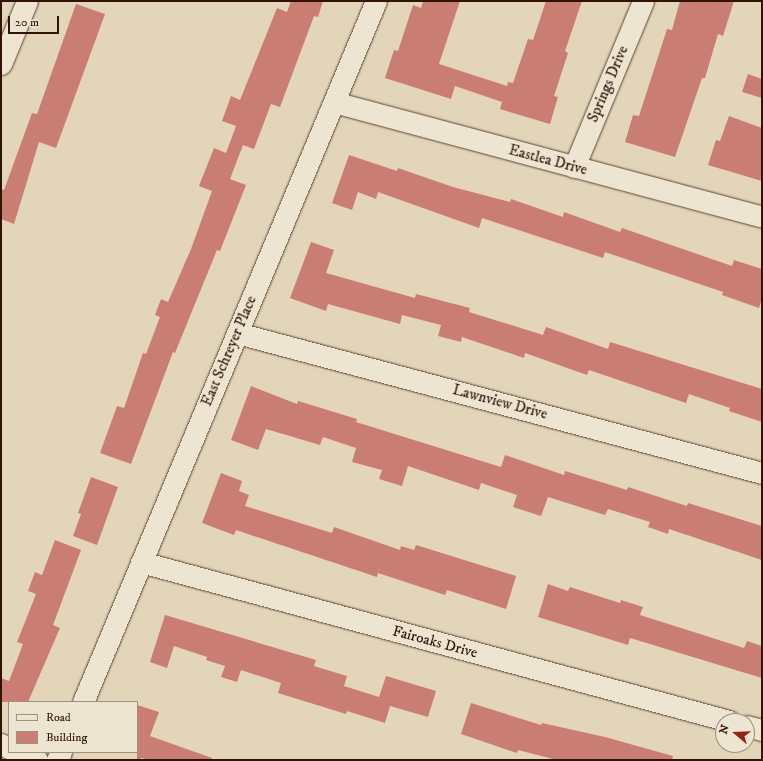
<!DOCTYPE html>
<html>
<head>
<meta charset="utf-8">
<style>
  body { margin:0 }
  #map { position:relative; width:763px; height:761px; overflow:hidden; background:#e3d5b9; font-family:"IM FELL DW Pica",serif }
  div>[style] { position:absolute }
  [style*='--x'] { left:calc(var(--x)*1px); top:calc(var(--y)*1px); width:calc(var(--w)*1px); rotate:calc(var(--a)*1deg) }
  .building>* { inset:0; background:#ca7e73 }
  .roads { filter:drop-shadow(0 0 1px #5d4431) drop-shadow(0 0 1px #5d4431) }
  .minor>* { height:21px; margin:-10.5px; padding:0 10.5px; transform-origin:10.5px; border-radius:10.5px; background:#ede4d2 }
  span { translate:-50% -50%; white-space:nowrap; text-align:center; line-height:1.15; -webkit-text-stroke:3.5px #ede4d2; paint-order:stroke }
  .street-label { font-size:15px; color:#301304 }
  .frame { position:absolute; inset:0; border:2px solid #301304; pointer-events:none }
  .legend { position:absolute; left:8px; top:701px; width:130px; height:52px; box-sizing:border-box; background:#ede4d2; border:1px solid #a19080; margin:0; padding:5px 7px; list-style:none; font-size:12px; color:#301304 }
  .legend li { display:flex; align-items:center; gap:8px; height:20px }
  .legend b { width:20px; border:1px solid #a19080 }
  .north { position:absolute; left:715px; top:713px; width:40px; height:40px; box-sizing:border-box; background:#ede4d2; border:1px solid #a19080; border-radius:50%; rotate:289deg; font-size:11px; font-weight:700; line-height:16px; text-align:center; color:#301304 }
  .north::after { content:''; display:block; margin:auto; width:14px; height:18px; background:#8f2418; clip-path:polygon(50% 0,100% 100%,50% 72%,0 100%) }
  .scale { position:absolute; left:8px; top:16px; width:51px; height:18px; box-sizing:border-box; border:2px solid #301304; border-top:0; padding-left:5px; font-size:12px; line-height:14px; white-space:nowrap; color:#301304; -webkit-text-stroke:3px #ede4d2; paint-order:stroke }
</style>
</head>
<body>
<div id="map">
  <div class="building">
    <div style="clip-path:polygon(291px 1px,323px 1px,318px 17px,314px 16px,280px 107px,271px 104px,254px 149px,243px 145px,230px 179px,246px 185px,220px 251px,217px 250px,175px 353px,173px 352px,131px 464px,100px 453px,117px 406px,124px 408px,143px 353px,146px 354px,160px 317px,155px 315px,161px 299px,168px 302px,191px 249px,212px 191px,199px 186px,214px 148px,226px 153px,236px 126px,222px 121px,231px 96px,240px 100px,277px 8px,287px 12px)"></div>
    <div style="clip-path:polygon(423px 1px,460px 1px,439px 64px,507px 86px,508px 82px,513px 83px,528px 39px,533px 40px,546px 1px,582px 1px,565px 51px,568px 53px,554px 96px,558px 97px,550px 124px,500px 109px,502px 102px,455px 86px,451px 99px,385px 78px,394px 50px,398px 51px,413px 5px,421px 8px)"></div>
    <div style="clip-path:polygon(680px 1px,734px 1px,723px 36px,718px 34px,705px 78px,702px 78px,675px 157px,625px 142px,633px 115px,639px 116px,667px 29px,672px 30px)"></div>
    <div style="clip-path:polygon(76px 4px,105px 14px,56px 148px,39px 142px,14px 224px,1px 219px,1px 189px,4px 190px,32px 113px,37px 114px)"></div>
    <div style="clip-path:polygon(748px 74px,762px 79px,762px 98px,742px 92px)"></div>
    <div style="clip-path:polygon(729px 116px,762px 128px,762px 181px,708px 165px,716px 140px,720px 141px)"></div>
    <div style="clip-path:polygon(349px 155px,397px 171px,398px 168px,453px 187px,510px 202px,511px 199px,563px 217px,564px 212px,620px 232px,622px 228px,732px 266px,734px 260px,762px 269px,762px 298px,759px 308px,722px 295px,723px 292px,605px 252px,603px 258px,482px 218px,479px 228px,378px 192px,376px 199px,358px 192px,352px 210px,332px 203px)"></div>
    <div style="clip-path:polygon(311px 242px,334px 250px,326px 273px,415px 298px,416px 294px,470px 308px,469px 312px,543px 335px,546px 327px,608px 349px,610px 342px,762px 389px,762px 422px,729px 411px,730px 408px,689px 394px,686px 403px,589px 370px,587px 375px,525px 353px,524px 358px,462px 337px,461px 342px,438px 336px,441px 325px,402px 315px,400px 324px,328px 304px,326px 311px,290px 298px)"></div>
    <div style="clip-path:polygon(251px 386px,297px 404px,298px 401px,357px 419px,356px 422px,501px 467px,505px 455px,564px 475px,565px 471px,627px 490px,628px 487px,687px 506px,688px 503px,762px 526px,762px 560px,669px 529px,668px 534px,648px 527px,650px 522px,608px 509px,605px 515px,548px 497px,541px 516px,513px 507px,517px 495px,481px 483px,479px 490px,408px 466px,402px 486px,379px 479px,382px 470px,352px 462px,356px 448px,323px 437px,320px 445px,266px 429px,258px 450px,231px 440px)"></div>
    <div style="clip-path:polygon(221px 473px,242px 481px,239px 491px,249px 495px,245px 506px,332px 533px,334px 527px,400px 550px,401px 546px,414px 550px,416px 545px,516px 576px,506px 609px,447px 590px,445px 595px,378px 573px,377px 577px,236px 530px,234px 535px,202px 523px)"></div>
    <div style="clip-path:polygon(91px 477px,118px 487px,97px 545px,73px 536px,81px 514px,78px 513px)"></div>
    <div style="clip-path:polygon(55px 540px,81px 550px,53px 625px,60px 628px,28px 702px,1px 702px,1px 678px,9px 681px,23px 644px,17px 642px,36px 594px,28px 591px,35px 572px,42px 575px)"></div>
    <div style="clip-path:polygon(548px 584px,568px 591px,570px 587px,620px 603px,621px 600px,643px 607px,640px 615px,744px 648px,747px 641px,762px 646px,762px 678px,630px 638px,628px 645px,538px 617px)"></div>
    <div style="clip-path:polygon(165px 615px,316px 660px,314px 666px,347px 676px,344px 686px,379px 697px,386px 676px,436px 691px,428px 717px,390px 706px,385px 723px,347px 711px,346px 714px,278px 693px,281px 683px,241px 670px,237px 682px,221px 677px,225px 666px,206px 660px,207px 657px,174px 646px,167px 668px,150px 662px)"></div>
    <div style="clip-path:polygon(471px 703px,541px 725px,542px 723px,605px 737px,673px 756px,672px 760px,557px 760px,518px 750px,517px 753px,461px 734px)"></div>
    <div style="clip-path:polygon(137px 705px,159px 712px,150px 736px,212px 758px,212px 760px,149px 760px,142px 758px,137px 760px)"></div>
  </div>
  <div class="roads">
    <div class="minor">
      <div style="--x:1;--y:64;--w:68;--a:-67.6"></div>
      <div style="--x:334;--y:102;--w:443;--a:15"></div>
      <div style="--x:574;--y:167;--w:180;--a:-67.4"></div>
      <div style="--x:237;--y:333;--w:543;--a:14.93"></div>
      <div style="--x:141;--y:562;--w:609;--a:15.13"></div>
      <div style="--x:83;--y:702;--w:760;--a:-67.32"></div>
      <div style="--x:747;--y:726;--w:16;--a:15"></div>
      <div style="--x:1;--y:744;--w:9;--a:27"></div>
      <div style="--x:19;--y:752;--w:20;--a:24"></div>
      <div style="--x:57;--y:760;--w:9;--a:-63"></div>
    </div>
  </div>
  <div class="street-label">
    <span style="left:608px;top:84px;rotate:-67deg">Springs Drive</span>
    <span style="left:548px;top:160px;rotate:15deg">Eastlea Drive</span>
    <span style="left:229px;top:351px;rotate:-67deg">East Schreyer Place</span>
    <span style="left:500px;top:402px;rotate:15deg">Lawnview Drive</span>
    <span style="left:435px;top:642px;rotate:15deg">Fairoaks Drive</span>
  </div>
  <div class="frame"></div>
  <ul class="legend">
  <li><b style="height:5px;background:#ede4d2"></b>Road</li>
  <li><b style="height:11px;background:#ca7e73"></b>Building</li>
  </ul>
  <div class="north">N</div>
  <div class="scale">20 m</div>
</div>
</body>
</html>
